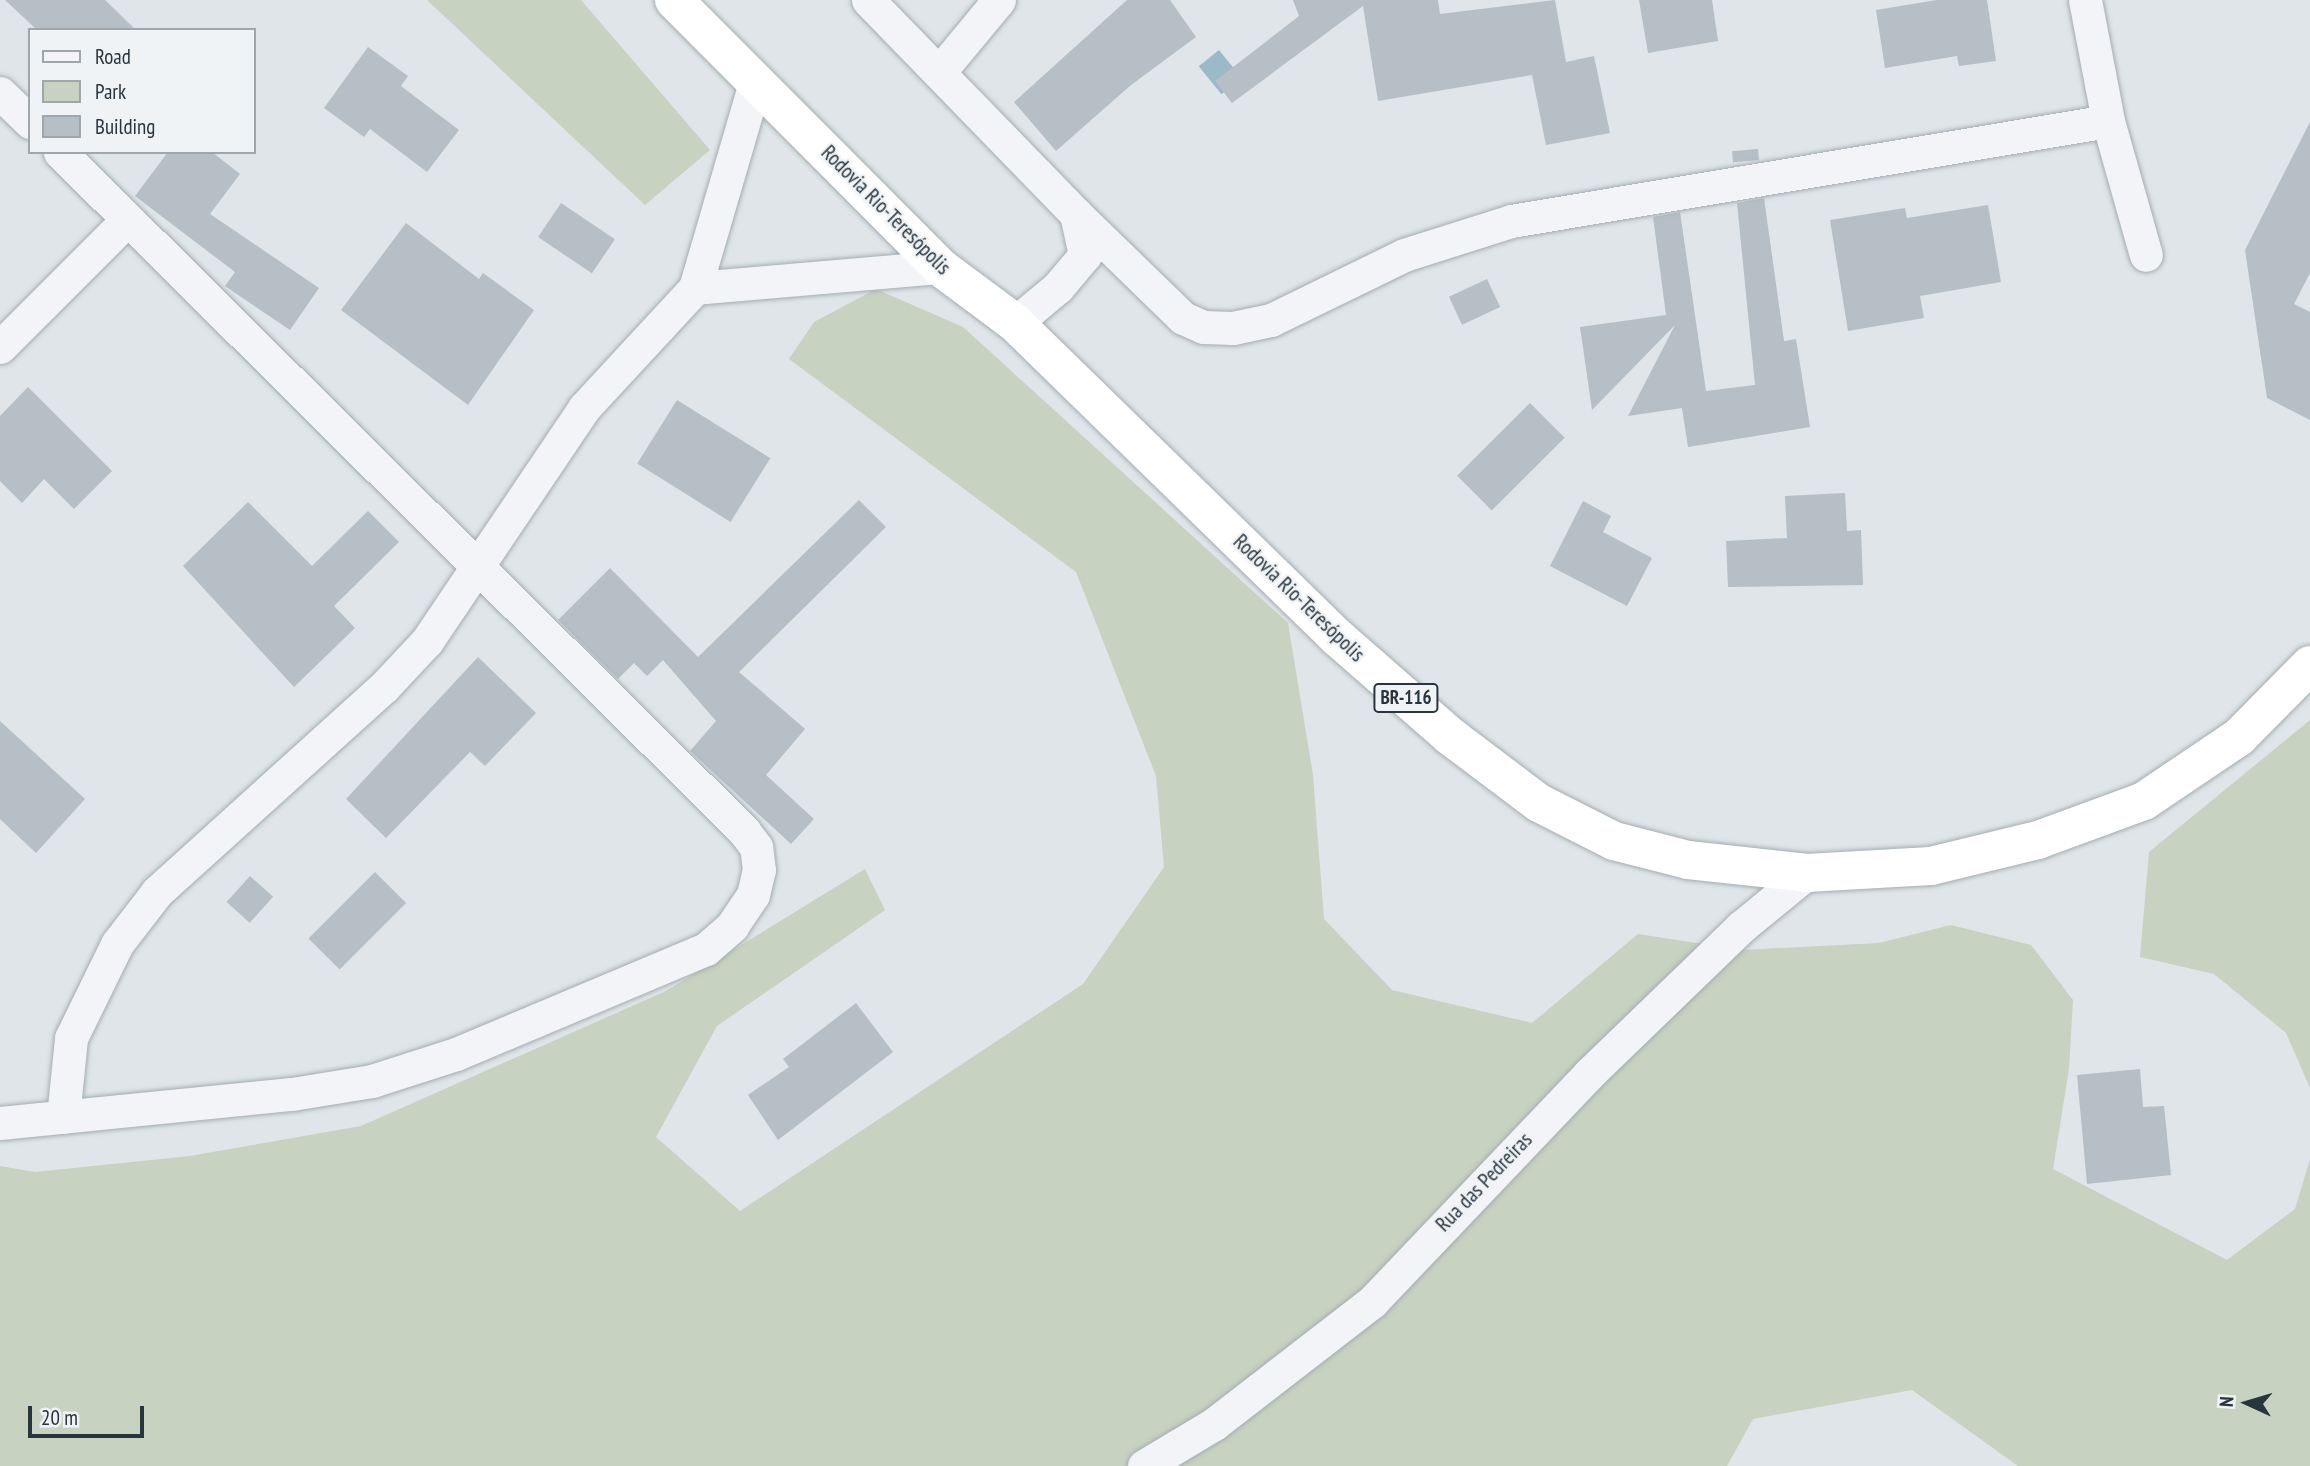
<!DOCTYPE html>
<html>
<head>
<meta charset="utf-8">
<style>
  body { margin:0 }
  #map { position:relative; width:2310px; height:1466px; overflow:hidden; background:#dfe5e8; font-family:"PT Sans Narrow",sans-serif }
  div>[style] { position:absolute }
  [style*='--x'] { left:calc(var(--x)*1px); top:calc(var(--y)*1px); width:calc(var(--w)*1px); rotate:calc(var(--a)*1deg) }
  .green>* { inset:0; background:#c8d2c0 }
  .water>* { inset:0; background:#9abac8; transform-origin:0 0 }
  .building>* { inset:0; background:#b6bfc5; transform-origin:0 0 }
  .roads { filter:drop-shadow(0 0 2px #a4adb2) drop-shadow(0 0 2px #a4adb2) }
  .minor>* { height:33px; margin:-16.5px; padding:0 16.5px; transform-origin:16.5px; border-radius:16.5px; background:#f2f4f7 }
  .trunk>* { height:38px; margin:-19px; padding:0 19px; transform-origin:19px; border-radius:19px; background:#fff }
  span { translate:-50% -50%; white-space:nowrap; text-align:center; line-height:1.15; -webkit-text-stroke:5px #eff3f6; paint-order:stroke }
  .shield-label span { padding:2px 5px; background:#eff3f6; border:2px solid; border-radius:5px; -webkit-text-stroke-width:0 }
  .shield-label { font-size:19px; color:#28353f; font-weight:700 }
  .street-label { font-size:21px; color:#28353f }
  .legend { position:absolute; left:28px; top:28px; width:228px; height:126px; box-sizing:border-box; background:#eff3f6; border:2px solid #9fa7ad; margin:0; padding:9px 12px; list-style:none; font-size:21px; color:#28353f }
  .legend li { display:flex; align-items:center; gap:14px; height:35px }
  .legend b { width:35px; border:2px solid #9fa7ad }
  .north { position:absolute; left:2212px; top:1368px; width:70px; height:70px; -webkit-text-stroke:5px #eff3f6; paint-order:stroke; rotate:274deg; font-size:19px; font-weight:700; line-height:28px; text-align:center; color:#28353f }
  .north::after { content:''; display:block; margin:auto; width:24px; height:32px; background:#28353f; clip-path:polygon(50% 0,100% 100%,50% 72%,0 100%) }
  .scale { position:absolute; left:28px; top:1406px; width:116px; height:32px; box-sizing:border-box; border:4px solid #28353f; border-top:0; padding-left:9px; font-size:21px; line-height:24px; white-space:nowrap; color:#28353f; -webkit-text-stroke:5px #eff3f6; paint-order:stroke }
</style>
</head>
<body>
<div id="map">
  <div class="green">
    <div style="clip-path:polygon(427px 0,581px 0,710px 150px,645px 205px)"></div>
    <div style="clip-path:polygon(876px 289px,963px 327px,1288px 623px,1313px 775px,1324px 919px,1392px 990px,1532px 1023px,1638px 934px,1742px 950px,1879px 943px,1951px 925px,2031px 945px,2073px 1000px,2069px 1069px,2053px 1169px,2227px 1260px,2295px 1209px,2310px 1159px,2310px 1466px,2018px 1466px,1912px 1390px,1753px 1419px,1727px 1466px,0 1466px,0 1166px,35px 1172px,190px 1156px,361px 1126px,666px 991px,865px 869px,885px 910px,717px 1026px,656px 1137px,740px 1211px,1083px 984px,1164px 867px,1156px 776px,1076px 572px,789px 359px,814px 322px)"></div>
    <div style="clip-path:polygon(2310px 720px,2310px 1088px,2286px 1033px,2214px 974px,2140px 957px,2149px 852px)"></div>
  </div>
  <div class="water">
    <div style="left:1219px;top:50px;width:36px;height:26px;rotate:51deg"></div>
  </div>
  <div class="building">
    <div style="clip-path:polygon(5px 0,105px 0,136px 30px,37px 30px)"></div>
    <div style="clip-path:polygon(1127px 0,1170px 0,1196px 37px,1131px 85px,1056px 151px,1014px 102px)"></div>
    <div style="clip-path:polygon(1293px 0,1438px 0,1440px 14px,1555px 0,1566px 62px,1594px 56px,1610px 133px,1546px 145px,1532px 75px,1378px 101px,1363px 6px,1232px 103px,1215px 81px,1299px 16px)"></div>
    <div style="clip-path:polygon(1639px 0,1712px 0,1718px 41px,1648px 53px)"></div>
    <div style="clip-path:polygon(1937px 0,1987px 0,1996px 61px,1959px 66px,1957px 56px,1885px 68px,1876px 10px)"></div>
    <div style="clip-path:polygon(368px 47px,408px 76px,401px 86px,459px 130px,427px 172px,370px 129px,364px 137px,324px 108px)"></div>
    <div style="clip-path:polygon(2310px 122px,2310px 273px,2294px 304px,2310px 312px,2310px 420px,2267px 398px,2245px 250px)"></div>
    <div style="left:1758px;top:149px;width:11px;height:26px;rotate:85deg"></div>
    <div style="clip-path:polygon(168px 152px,212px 152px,240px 174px,210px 214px,319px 288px,290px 330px,225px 286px,235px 272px,135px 196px)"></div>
    <div style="clip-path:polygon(1764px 198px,1784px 341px,1796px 339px,1810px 427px,1688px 447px,1682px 408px,1628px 416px,1675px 325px,1592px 410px,1580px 327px,1666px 315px,1653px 217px,1680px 212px,1706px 391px,1755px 385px,1737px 203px)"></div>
    <div style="left:561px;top:203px;width:65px;height:41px;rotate:34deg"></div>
    <div style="clip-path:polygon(1988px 205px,2001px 282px,1920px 296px,1924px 318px,1848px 331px,1830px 220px,1905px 208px,1907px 218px)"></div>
    <div style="clip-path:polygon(406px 223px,479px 279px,483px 273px,534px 310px,468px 405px,341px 310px)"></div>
    <div style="left:1487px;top:279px;width:31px;height:42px;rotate:65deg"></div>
    <div style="clip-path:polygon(28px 387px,112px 471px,74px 509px,44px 479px,22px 503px,0 481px,0 416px)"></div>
    <div style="left:677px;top:400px;width:110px;height:75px;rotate:32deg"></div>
    <div style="left:1530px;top:403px;width:49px;height:103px;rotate:45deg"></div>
    <div style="clip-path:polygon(1845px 493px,1847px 531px,1861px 530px,1863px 585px,1728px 587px,1726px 541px,1787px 538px,1785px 496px)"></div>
    <div style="clip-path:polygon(859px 500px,886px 527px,739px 672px,805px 729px,766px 775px,814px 819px,791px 844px,690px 751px,716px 721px,663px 660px,647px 676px,634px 663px,618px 679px,558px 620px,610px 568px,698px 657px)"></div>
    <div style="clip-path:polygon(1583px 501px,1611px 516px,1603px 532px,1652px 558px,1627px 606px,1550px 566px)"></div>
    <div style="clip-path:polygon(248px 502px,312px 566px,368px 511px,399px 542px,334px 606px,355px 628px,294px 687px,183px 566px)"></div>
    <div style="clip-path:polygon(478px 657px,536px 713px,485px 766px,470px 752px,386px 838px,346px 799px)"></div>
    <div style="clip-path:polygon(0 721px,85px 799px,36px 853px,0 819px)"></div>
    <div style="left:375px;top:872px;width:44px;height:94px;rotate:45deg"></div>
    <div style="left:250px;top:876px;width:31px;height:35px;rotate:42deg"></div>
    <div style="clip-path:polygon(856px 1003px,893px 1052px,778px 1140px,748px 1095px,789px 1067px,783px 1059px)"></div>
    <div style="clip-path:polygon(2140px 1069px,2143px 1107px,2164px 1106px,2171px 1175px,2087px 1184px,2077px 1075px)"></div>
  </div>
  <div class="roads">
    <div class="minor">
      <div style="--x:868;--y:0;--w:298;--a:45.8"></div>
      <div style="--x:1076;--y:214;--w:149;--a:44.2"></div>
      <div style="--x:1183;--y:318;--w:22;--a:24"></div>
      <div style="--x:1203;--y:327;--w:30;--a:2"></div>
      <div style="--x:1233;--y:328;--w:39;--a:-12"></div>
      <div style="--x:1271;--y:320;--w:148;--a:-26"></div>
      <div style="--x:1404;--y:255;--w:112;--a:-17.6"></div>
      <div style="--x:1511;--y:221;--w:605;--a:-9.51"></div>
      <div style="--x:2085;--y:0;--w:123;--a:79.2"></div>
      <div style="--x:2108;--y:121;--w:139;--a:74.2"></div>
      <div style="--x:941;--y:70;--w:91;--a:-50.4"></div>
      <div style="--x:0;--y:93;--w:42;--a:44"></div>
      <div style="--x:695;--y:288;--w:246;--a:-4.9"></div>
      <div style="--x:1015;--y:323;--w:56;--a:-39.9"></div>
      <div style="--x:1058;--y:287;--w:42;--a:-49.8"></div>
      <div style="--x:1085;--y:255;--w:42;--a:-102.4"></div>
      <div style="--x:0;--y:347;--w:180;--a:-45"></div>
      <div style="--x:63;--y:1117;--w:79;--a:-84.2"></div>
      <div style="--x:71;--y:1038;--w:105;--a:-63.9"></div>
      <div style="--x:117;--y:944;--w:66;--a:-52.4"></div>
      <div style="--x:157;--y:892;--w:306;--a:-42.1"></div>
      <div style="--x:384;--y:687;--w:63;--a:-46.9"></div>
      <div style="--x:427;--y:641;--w:281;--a:-56"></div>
      <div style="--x:584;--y:408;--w:163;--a:-47.2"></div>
      <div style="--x:695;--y:288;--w:217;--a:-73.7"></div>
      <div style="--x:0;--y:1123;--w:293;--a:-5.7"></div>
      <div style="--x:292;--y:1094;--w:81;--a:-9.2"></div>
      <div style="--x:372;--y:1081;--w:88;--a:-17.8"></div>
      <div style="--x:456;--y:1054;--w:271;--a:-22.8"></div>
      <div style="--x:706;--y:949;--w:35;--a:-41"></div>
      <div style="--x:732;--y:926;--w:37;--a:-56"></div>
      <div style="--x:753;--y:895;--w:26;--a:-77"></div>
      <div style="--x:759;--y:870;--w:23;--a:-97"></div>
      <div style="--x:756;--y:847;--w:20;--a:-127"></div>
      <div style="--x:744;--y:831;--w:964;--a:-135.21"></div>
      <div style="--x:1144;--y:1466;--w:82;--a:-31"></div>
      <div style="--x:1214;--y:1424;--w:200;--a:-37.7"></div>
      <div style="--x:1372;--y:1302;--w:315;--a:-46.4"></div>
      <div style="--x:1589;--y:1074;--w:211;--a:-44"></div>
      <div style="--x:1741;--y:927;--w:85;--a:-39.3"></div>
    </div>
    <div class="trunk">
      <div style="--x:674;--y:0;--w:377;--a:45.1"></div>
      <div style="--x:940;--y:267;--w:94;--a:36.7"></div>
      <div style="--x:1015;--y:323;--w:451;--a:44.3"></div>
      <div style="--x:1338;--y:638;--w:149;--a:41.2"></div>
      <div style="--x:1450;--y:736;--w:111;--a:37"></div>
      <div style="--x:1539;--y:803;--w:84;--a:26.9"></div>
      <div style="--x:1614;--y:841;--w:76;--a:14.4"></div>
      <div style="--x:1688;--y:860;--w:120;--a:6.2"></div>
      <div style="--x:1807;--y:873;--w:124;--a:-3.2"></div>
      <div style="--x:1931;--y:866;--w:110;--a:-13.7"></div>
      <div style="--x:2038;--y:840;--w:113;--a:-20.2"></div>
      <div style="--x:2144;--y:801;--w:115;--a:-34"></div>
      <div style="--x:2239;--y:737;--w:101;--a:-45.4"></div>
    </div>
  </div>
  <div class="shield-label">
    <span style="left:1406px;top:698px">BR-116</span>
  </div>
  <div class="street-label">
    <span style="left:886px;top:210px;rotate:45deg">Rodovia Rio-Teresópolis</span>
    <span style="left:1299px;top:598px;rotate:44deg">Rodovia Rio-Teresópolis</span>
    <span style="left:1484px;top:1182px;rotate:-46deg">Rua das Pedreiras</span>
  </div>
  <ul class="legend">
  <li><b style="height:9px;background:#f2f4f7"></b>Road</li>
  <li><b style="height:19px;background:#c8d2c0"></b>Park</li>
  <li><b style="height:19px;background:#b6bfc5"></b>Building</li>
  </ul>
  <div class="north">N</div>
  <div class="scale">20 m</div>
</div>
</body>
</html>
